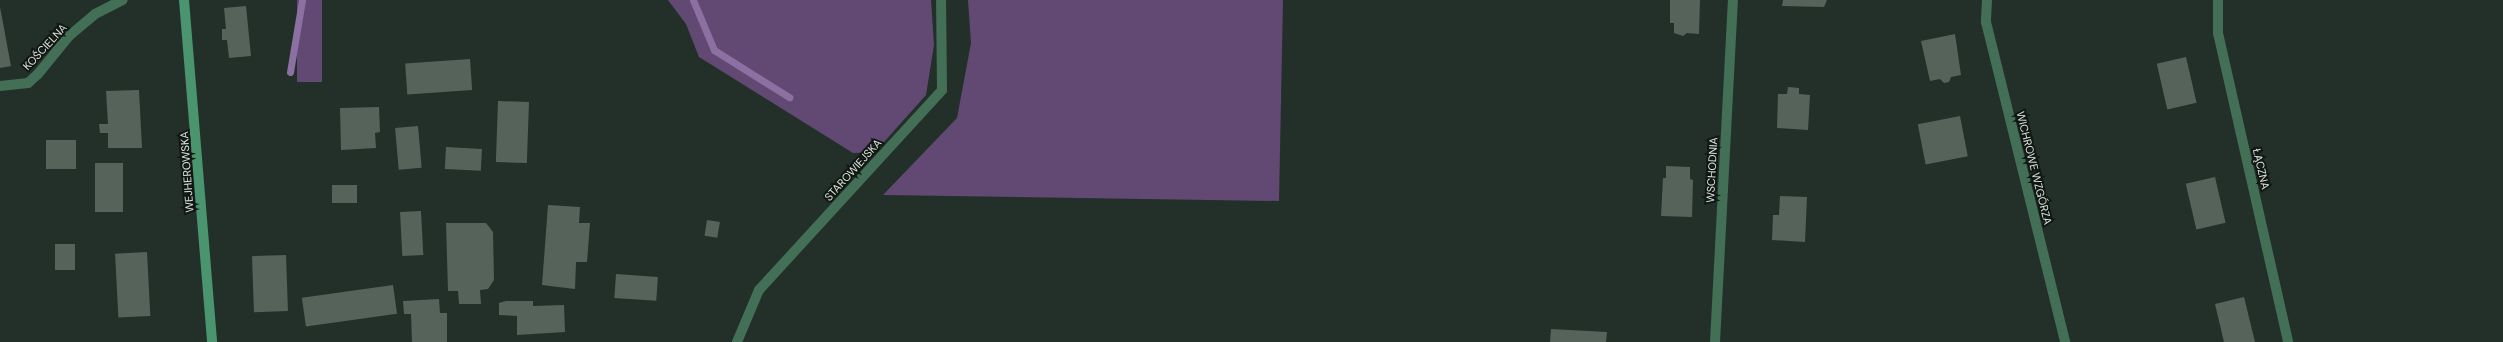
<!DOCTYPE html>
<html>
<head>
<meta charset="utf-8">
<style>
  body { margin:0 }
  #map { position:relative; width:2503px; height:342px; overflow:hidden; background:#233029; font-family:"DM Sans",sans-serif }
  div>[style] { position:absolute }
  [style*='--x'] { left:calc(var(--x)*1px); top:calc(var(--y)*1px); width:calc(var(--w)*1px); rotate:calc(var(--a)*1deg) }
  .green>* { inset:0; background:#614973; transform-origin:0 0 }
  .stream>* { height:7px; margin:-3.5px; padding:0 3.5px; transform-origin:3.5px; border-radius:3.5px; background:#8c70a1 }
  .building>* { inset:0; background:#55635b; transform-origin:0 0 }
  .street>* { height:10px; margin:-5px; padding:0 5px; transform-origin:5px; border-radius:5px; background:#436f57 }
  .secondary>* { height:10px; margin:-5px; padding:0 5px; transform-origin:5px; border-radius:5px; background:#4a946e }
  span { translate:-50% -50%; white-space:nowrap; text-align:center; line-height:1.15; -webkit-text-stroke:4px #111713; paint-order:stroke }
  .street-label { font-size:11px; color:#dce5df }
</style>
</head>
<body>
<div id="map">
  <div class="green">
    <div style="left:297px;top:0;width:25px;height:82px"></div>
    <div style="clip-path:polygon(668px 0,931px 0,934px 45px,926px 95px,875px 152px,853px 153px,699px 57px,686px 24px)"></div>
    <div style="clip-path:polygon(968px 0,1283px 0,1279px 201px,883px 195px,957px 118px,971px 43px)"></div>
  </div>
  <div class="stream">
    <div style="--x:693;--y:0;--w:54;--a:67.2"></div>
    <div style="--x:714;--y:50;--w:89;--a:32.1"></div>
    <div style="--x:290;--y:72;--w:73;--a:-80.5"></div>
  </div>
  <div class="building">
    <div style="clip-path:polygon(1670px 0,1700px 0,1699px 34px,1687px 33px,1683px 36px,1674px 33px,1674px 23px,1670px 23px)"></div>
    <div style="clip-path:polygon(1783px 0,1827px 0,1824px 7px,1782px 6px)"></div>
    <div style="clip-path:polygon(246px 6px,251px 56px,229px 58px,227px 40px,222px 40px,222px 29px,226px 29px,224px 8px)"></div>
    <div style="clip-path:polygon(0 7px,11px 66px,0 68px)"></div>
    <div style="clip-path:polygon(1955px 34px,1961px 75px,1951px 77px,1949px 82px,1944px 83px,1940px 79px,1930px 81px,1921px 41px)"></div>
    <div style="left:2186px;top:57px;width:47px;height:30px;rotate:77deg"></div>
    <div style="left:470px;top:59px;width:31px;height:65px;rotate:86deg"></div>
    <div style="clip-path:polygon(1788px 87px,1799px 88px,1799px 94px,1810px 95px,1808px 130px,1777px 128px,1778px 94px,1787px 94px)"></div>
    <div style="clip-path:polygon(139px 90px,142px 148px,108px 148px,108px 133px,100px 133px,99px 124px,108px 124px,106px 91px)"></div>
    <div style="left:498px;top:101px;width:31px;height:61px;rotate:2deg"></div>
    <div style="clip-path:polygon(379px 107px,380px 132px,375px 133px,376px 148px,341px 150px,340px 108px)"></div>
    <div style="left:1960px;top:116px;width:41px;height:43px;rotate:79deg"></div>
    <div style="left:418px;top:126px;width:42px;height:23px;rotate:85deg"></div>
    <div style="left:46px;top:140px;width:30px;height:29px"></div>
    <div style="left:446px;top:147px;width:36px;height:22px;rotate:3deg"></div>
    <div style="left:95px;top:163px;width:28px;height:49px"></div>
    <div style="clip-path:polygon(1666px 166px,1690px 167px,1690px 179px,1693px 180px,1692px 217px,1661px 216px,1663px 178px,1666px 178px)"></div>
    <div style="left:2215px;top:177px;width:47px;height:30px;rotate:77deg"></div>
    <div style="left:332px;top:185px;width:25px;height:18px"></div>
    <div style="clip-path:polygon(1780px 196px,1807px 197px,1805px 242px,1772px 240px,1773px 215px,1779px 215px)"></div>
    <div style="clip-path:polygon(548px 205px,580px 207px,579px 223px,590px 223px,587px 262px,576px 262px,575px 289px,542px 285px)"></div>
    <div style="left:421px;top:211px;width:44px;height:21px;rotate:87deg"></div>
    <div style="left:707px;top:220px;width:13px;height:16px;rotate:9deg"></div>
    <div style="clip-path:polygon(446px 223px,486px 223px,493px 232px,494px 280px,488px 289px,480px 290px,481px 304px,459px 304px,458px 291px,448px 291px)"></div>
    <div style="left:55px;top:244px;width:20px;height:26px"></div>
    <div style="left:147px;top:252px;width:64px;height:32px;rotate:87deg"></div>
    <div style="left:286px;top:255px;width:56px;height:34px;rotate:88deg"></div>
    <div style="left:616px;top:274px;width:42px;height:24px;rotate:4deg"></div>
    <div style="left:393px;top:285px;width:29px;height:92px;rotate:82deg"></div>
    <div style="clip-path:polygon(2244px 297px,2255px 342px,2224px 342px,2215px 304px)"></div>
    <div style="clip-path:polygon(439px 299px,440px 313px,447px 313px,447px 342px,412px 342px,411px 314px,404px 314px,403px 301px)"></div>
    <div style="clip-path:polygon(506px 301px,533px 301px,533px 306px,564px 305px,565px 332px,517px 335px,517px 316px,499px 315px,499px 303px)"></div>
    <div style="clip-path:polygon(1551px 329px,1607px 332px,1606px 342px,1550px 342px)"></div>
  </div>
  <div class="street">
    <div style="--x:1987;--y:0;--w:22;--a:93"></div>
    <div style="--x:1986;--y:22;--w:330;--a:76.1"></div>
    <div style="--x:2218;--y:0;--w:33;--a:90"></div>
    <div style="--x:2218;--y:33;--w:317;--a:77.2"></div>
    <div style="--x:0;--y:86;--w:28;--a:-6"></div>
    <div style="--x:28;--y:83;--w:13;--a:-42"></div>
    <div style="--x:38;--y:74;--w:49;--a:-50.8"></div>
    <div style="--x:69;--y:36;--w:34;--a:-40"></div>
    <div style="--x:95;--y:14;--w:31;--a:-27"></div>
    <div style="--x:737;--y:342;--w:56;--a:-67.1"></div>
    <div style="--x:759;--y:290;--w:271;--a:-47.5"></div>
    <div style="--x:942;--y:90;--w:90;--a:-90.6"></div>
    <div style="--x:1715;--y:342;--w:342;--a:-87"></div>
  </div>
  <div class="secondary">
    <div style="--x:184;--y:0;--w:343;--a:85.3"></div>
  </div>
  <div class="street-label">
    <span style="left:45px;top:47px;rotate:-47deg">KOŚCIELNA</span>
    <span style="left:2034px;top:168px;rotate:76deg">WICHROWE WZGÓRZA</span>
    <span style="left:2261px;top:169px;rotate:77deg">ŁĄCZNA</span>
    <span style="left:853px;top:170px;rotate:-48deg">STAROWIEJSKA</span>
    <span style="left:1712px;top:170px;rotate:-87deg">WSCHODNIA</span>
    <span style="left:187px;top:172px;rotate:-94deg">WEJHEROWSKA</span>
  </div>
</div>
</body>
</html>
